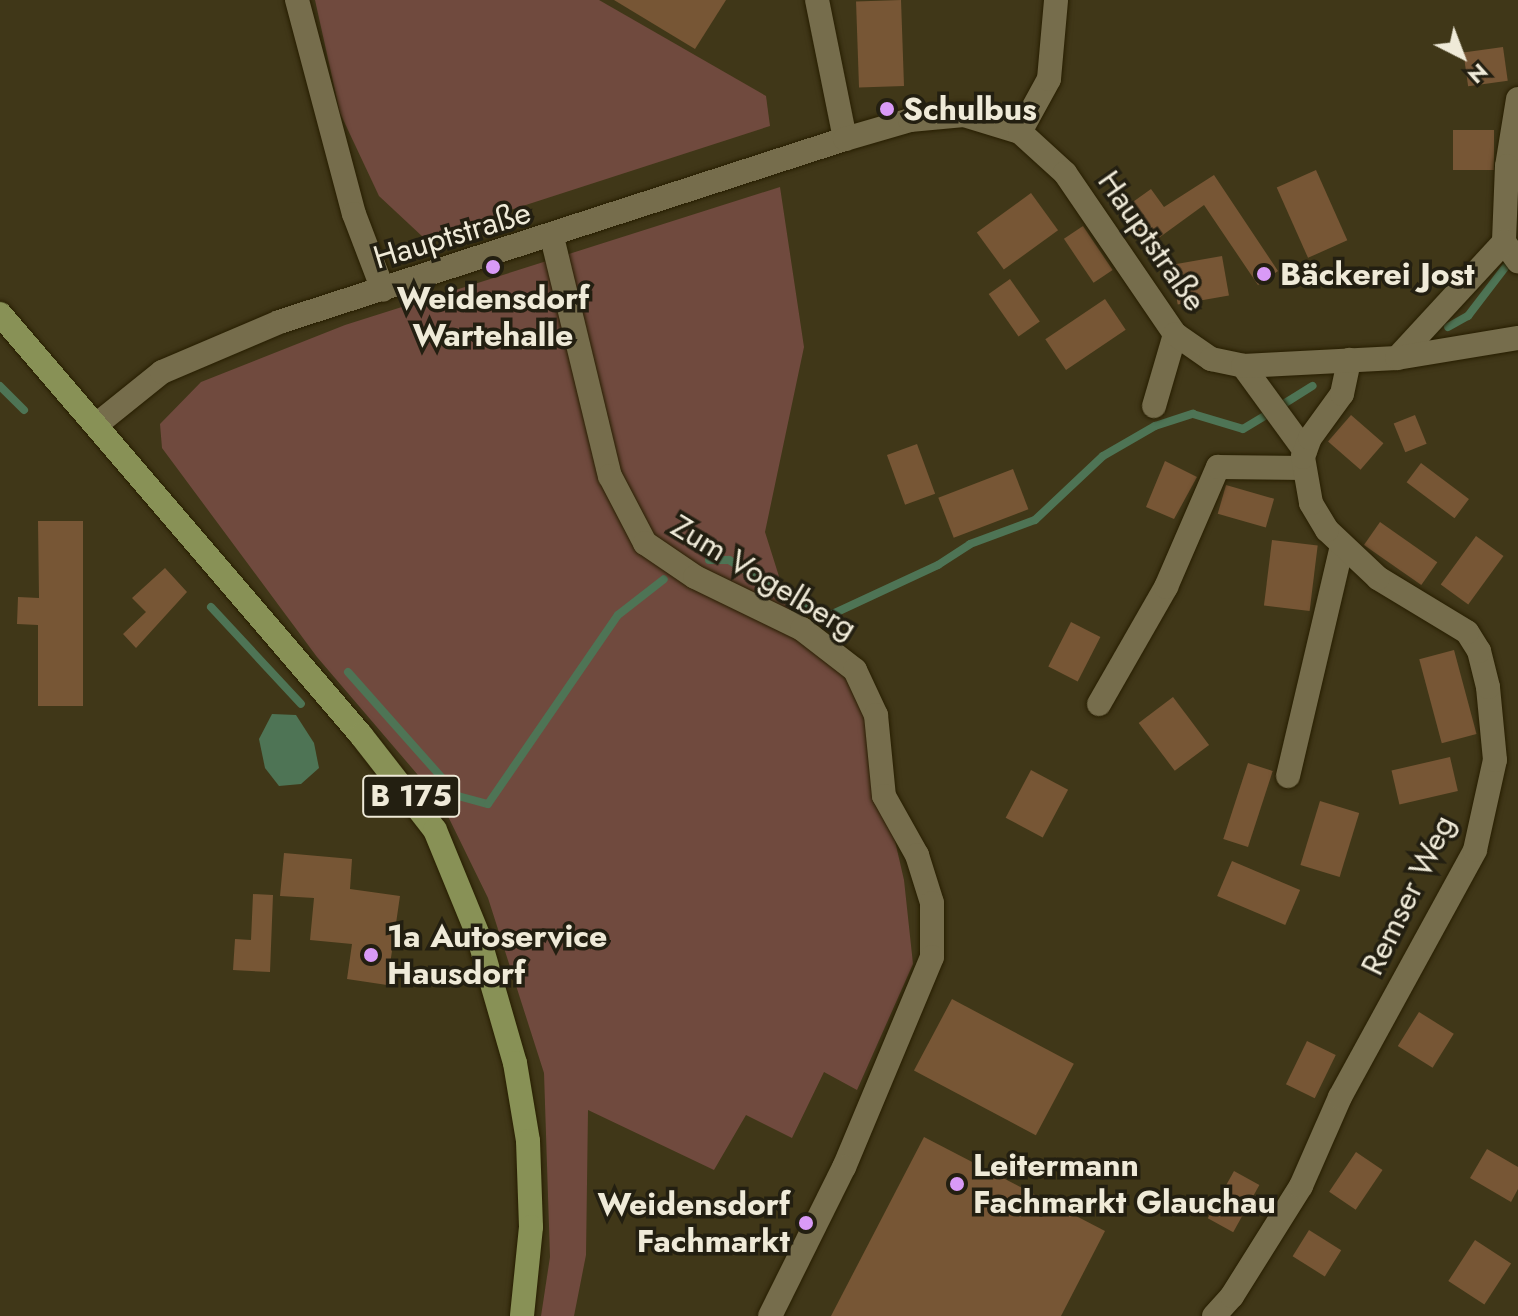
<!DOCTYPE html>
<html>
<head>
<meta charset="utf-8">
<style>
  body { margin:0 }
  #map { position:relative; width:1518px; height:1316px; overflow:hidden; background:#403718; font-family:Jost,sans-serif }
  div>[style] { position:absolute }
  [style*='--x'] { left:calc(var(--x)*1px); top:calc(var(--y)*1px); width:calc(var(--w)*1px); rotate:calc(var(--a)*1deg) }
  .green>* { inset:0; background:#704a3e }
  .water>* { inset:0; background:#4e7455 }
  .stream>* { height:8px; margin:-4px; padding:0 4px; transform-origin:4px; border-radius:4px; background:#4e7455 }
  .building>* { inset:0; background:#775635; transform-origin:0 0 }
  .roads { filter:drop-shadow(0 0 2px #271e00) drop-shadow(0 0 2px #271e00) }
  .street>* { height:24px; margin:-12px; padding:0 12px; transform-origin:12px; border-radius:12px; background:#766d4c }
  .secondary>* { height:24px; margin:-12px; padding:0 12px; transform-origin:12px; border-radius:12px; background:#766d4c }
  .primary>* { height:24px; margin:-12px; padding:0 12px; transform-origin:12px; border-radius:12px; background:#889156 }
  .dots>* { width:22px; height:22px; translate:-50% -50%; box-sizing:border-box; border:4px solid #231f11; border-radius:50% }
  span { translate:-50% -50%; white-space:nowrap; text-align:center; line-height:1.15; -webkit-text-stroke:7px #231f11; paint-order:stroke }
  .shield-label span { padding:2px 6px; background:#231f11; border:2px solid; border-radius:6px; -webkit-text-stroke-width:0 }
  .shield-label { font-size:30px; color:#efead8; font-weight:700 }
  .poi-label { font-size:32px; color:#efead8; font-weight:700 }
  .left { translate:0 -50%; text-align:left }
  .right { translate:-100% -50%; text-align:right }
  .street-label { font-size:32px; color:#efead8 }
  .north { position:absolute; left:1422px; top:16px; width:80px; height:80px; -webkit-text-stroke:6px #231f11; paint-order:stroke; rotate:138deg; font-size:22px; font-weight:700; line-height:32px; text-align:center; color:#efead8 }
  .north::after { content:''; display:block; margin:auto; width:28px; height:36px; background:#efead8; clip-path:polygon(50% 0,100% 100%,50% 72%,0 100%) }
</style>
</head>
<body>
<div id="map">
  <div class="green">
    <div style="clip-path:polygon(315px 0,599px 0,766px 96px,770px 126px,424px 238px,379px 196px,340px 113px)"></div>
    <div style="clip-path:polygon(780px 187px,804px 347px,765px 532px,799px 640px,842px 671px,864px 706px,904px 880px,913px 964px,857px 1090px,824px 1072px,792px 1138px,746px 1115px,714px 1170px,588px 1110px,586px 1255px,574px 1316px,541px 1316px,550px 1257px,544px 1073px,488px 898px,441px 802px,317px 657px,162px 448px,160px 424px,201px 382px,345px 325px)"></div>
  </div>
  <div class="water">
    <div style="clip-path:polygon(272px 714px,296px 715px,314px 743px,319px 768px,301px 784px,279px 786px,265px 768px,259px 739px)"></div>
  </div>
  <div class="stream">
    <div style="--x:1448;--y:327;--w:23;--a:-29"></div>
    <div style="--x:1468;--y:316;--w:64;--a:-52.6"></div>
    <div style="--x:0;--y:386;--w:34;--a:45"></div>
    <div style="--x:1282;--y:405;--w:36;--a:-32"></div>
    <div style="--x:709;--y:560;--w:20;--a:0"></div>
    <div style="--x:729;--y:560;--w:111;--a:31.4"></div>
    <div style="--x:824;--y:618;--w:126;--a:-24.9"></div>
    <div style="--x:938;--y:565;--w:38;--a:-33"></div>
    <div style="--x:970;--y:544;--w:69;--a:-20.3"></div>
    <div style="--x:1035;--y:520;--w:93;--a:-43.3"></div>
    <div style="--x:1103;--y:456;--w:60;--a:-30"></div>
    <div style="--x:1155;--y:426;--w:40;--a:-18"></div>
    <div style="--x:1193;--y:414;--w:52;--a:16.7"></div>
    <div style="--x:1243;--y:429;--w:33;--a:-31"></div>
    <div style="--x:211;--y:607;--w:132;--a:47.1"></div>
    <div style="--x:348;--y:672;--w:166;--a:48.4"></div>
    <div style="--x:458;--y:796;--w:31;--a:15"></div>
    <div style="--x:488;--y:804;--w:229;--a:-55.5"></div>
    <div style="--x:618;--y:615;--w:58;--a:-38"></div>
  </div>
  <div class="building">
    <div style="clip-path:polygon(614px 0,726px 0,695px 49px)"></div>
    <div style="left:901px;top:0;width:86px;height:45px;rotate:88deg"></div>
    <div style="left:1503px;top:47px;width:34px;height:40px;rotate:82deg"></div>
    <div style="left:1453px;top:130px;width:41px;height:40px"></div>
    <div style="left:1316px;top:170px;width:77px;height:43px;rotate:66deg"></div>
    <div style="clip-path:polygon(1214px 175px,1278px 271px,1258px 285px,1204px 205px,1149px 245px,1123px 209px,1151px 189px,1164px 207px)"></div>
    <div style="left:1031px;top:193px;width:46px;height:67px;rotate:54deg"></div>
    <div style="left:1083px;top:226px;width:53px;height:23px;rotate:56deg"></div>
    <div style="left:1222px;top:256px;width:40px;height:52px;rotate:80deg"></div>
    <div style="left:1010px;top:279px;width:52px;height:26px;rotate:55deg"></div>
    <div style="left:1105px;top:299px;width:37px;height:72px;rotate:56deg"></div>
    <div style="left:1351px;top:415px;width:43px;height:35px;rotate:41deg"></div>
    <div style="left:1415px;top:415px;width:31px;height:23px;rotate:68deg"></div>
    <div style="left:917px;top:444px;width:53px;height:32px;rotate:70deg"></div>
    <div style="clip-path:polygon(1165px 461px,1197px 477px,1174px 519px,1146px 507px)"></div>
    <div style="left:1421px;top:463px;width:60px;height:24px;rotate:37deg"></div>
    <div style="left:1013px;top:469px;width:43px;height:80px;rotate:69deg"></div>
    <div style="left:1226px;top:485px;width:50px;height:30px;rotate:16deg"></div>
    <div style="clip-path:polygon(38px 521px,83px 521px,83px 706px,38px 706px,38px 625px,17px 624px,18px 597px,39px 598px)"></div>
    <div style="left:1380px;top:522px;width:70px;height:28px;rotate:35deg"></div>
    <div style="left:1476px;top:536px;width:34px;height:60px;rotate:36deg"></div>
    <div style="left:1272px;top:540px;width:46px;height:66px;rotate:7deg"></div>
    <div style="clip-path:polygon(165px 568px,187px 592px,136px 648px,123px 634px,146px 612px,132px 598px)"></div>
    <div style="left:1071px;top:622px;width:33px;height:50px;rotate:27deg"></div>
    <div style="left:1454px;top:650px;width:87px;height:36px;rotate:75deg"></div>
    <div style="left:1173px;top:697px;width:60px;height:43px;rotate:53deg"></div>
    <div style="left:1450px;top:757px;width:35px;height:60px;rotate:77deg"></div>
    <div style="left:1248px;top:763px;width:26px;height:80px;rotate:18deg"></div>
    <div style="left:1031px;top:770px;width:42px;height:54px;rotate:28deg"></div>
    <div style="left:1320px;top:801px;width:41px;height:67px;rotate:17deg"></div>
    <div style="clip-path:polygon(284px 853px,352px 859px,350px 889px,400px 896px,387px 985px,347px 979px,352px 944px,310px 940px,314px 898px,280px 896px)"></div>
    <div style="left:1232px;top:861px;width:74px;height:38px;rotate:23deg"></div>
    <div style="clip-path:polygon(253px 894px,273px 895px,270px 972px,233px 970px,235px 939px,251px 940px)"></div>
    <div style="left:952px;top:999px;width:138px;height:81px;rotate:28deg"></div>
    <div style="left:1419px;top:1012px;width:41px;height:40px;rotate:32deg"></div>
    <div style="left:1307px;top:1041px;width:32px;height:48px;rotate:26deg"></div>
    <div style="clip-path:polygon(924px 1137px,1105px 1231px,1061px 1316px,831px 1316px)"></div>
    <div style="clip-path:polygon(1487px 1149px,1518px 1167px,1518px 1189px,1511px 1202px,1470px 1178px)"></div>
    <div style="left:1356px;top:1152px;width:32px;height:48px;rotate:34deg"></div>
    <div style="left:1234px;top:1171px;width:29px;height:54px;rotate:29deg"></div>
    <div style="left:1309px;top:1230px;width:38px;height:31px;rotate:32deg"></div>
    <div style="left:1475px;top:1240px;width:43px;height:49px;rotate:33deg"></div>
  </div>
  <div class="roads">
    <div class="street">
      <div style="--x:297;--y:0;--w:221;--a:75.1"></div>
      <div style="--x:354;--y:214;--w:81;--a:69.1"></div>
      <div style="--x:817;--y:0;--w:142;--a:78.6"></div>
      <div style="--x:1518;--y:99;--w:68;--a:99.3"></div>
      <div style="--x:1507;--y:166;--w:76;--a:92.3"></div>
      <div style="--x:1504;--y:242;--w:24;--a:54"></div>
      <div style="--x:1020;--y:132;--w:60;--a:-61.3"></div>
      <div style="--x:1049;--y:79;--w:79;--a:-84.9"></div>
      <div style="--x:552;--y:237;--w:246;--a:76.4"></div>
      <div style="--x:610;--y:476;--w:76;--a:62.4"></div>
      <div style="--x:645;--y:543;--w:60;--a:34.2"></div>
      <div style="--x:695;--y:577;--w:119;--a:25.9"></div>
      <div style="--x:802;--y:629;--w:67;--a:37.7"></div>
      <div style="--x:855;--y:670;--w:50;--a:65"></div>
      <div style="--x:876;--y:715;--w:81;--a:84.4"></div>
      <div style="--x:884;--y:796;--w:68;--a:60.8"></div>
      <div style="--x:917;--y:855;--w:50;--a:72.6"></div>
      <div style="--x:932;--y:903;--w:54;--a:90"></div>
      <div style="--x:932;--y:957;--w:228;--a:112.7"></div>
      <div style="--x:844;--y:1167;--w:166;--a:116.4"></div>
      <div style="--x:1397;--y:358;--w:158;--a:-47.3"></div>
      <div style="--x:1243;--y:366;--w:105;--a:53.9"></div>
      <div style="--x:1154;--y:406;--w:75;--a:-73.7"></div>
      <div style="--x:1099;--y:704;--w:135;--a:-60.2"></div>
      <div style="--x:1166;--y:587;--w:131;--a:-66.6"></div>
      <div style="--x:1218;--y:467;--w:86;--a:0.7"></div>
      <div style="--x:1288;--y:776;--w:236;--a:-76.8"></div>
      <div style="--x:1214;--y:1316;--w:27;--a:-48"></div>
      <div style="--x:1232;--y:1296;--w:130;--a:-57.9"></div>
      <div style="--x:1301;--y:1186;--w:97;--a:-66.3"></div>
      <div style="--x:1340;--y:1097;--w:281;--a:-61.3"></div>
      <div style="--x:1475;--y:850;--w:92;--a:-77.5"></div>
      <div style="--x:1495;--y:760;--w:73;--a:-95.5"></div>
      <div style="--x:1488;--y:687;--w:37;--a:-104"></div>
      <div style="--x:1479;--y:651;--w:22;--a:-122"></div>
      <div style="--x:1467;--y:632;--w:104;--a:-148.8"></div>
      <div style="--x:1378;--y:578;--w:70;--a:-136.7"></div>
      <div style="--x:1327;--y:530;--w:31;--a:-121"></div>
      <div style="--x:1311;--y:503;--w:47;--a:-99.9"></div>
      <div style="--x:1303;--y:457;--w:20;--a:-70"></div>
      <div style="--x:1310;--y:438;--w:54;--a:-54"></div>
      <div style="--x:1342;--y:394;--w:35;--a:-78"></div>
    </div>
    <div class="secondary">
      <div style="--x:96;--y:425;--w:85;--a:-38.8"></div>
      <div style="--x:162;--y:372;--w:127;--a:-23.1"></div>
      <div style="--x:279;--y:322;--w:595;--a:-17.92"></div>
      <div style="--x:845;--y:139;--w:68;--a:-16.3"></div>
      <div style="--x:910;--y:120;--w:54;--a:-5.3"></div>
      <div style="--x:964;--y:115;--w:59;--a:16.9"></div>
      <div style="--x:1020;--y:132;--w:61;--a:42.3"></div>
      <div style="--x:1065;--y:173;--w:195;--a:55.7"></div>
      <div style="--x:1175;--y:334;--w:44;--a:34.8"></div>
      <div style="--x:1211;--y:359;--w:33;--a:12"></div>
      <div style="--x:1243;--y:366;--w:154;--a:-3"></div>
      <div style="--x:1397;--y:358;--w:123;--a:-9.4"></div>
    </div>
    <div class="primary">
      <div style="--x:0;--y:314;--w:555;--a:49.39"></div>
      <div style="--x:361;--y:735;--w:120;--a:52.1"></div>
      <div style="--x:435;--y:830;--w:113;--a:67.7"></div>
      <div style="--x:478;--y:935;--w:133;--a:73.9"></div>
      <div style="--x:515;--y:1063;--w:79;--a:80.5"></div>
      <div style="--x:528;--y:1141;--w:86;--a:88"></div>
      <div style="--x:531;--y:1227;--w:89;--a:95.8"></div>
    </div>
  </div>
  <div class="dots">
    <div style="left:887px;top:109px;background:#d99af7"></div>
    <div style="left:493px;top:267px;background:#d99af7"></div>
    <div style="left:1264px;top:274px;background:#d99af7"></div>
    <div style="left:371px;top:955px;background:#d99af7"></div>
    <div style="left:957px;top:1184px;background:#d99af7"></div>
    <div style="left:806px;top:1223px;background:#d99af7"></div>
  </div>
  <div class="shield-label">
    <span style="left:411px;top:796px">B 175</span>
  </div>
  <div class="poi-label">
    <span class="left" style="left:903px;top:109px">Schulbus</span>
    <span class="left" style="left:1280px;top:274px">Bäckerei Jost</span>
    <span style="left:493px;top:317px">Weidensdorf<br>Wartehalle</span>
    <span class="left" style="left:387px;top:955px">1a Autoservice<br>Hausdorf</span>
    <span class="left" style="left:973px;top:1184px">Leitermann<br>Fachmarkt Glauchau</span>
    <span class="right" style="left:790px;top:1223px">Weidensdorf<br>Fachmarkt</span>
  </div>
  <div class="street-label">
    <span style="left:452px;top:235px;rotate:-17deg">Hauptstraße</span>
    <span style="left:1152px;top:241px;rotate:55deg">Hauptstraße</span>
    <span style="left:764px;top:577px;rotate:31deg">Zum Vogelberg</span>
    <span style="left:1408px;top:895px;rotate:-64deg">Remser Weg</span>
  </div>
  <div class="north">N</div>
</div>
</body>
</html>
